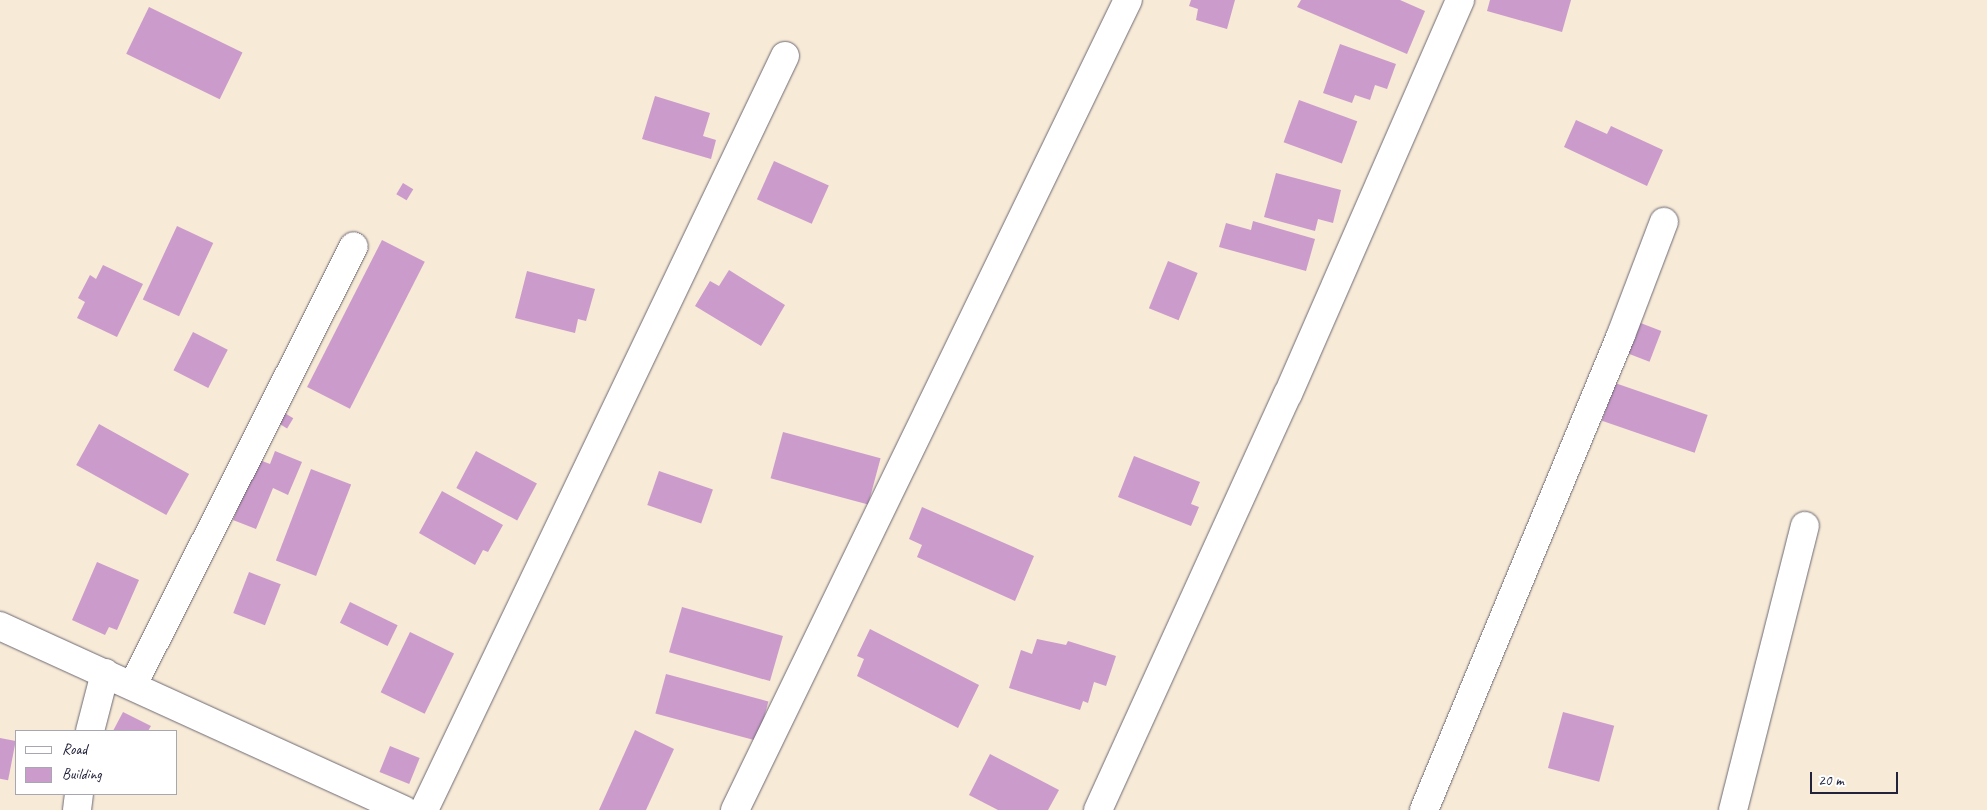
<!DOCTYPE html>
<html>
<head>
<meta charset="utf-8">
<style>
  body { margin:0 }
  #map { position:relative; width:1987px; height:810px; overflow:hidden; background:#f7ead7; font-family:Caveat,sans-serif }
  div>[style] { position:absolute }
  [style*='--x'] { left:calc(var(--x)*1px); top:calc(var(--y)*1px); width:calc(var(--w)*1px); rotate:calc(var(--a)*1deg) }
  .building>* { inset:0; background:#cb9bcc; transform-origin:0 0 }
  .roads { filter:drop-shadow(0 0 1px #6d6872) drop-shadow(0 0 1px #6d6872) }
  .minor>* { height:28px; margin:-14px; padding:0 14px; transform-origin:14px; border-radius:14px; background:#fff }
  span { translate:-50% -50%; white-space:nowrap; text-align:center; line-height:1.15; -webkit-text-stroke:4px #fff; paint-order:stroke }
  .legend { position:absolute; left:15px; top:730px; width:162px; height:65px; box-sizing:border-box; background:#fff; border:1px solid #a7a7b1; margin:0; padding:6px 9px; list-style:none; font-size:15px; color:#22223b }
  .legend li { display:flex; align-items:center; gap:10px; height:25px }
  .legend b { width:25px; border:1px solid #a7a7b1 }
  .scale { position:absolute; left:1810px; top:772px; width:88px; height:22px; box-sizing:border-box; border:2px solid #22223b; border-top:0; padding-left:6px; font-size:15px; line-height:18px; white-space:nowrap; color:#22223b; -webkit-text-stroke:4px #fff; paint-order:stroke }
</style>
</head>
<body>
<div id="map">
  <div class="building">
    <div style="clip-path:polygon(1191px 0,1235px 0,1227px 29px,1196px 20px,1198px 9px,1189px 6px)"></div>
    <div style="clip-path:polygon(1301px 0,1400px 0,1425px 11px,1407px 54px,1297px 7px)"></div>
    <div style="clip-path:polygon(1490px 0,1571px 0,1562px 32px,1487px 11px)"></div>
    <div style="left:149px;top:7px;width:104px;height:52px;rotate:26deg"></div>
    <div style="clip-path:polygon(1340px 44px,1396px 64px,1387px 89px,1375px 85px,1370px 100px,1355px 95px,1352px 103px,1323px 93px)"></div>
    <div style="clip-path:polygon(655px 96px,710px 113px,703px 136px,716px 140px,711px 159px,642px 139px)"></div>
    <div style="left:1299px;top:100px;width:62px;height:45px;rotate:20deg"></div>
    <div style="clip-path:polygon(1576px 120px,1607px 134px,1611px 126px,1663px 150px,1647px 186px,1564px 147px)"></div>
    <div style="left:774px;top:161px;width:60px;height:42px;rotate:24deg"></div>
    <div style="clip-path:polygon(1276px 173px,1341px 190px,1333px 223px,1318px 219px,1315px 231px,1264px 217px)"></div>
    <div style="left:403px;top:183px;width:12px;height:13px;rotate:31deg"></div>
    <div style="clip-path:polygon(1253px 221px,1315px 239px,1306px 271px,1219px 247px,1226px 223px,1251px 230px)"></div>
    <div style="left:177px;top:226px;width:40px;height:81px;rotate:25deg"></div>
    <div style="left:382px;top:240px;width:48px;height:165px;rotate:27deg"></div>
    <div style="left:1168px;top:261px;width:32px;height:51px;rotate:22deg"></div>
    <div style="clip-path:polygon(103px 265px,143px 284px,117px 337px,77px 318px,85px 302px,78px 298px,90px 275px,96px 279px)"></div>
    <div style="clip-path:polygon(729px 270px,785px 305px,761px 346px,695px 306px,710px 281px,719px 286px)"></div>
    <div style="clip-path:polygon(527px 271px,595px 289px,586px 321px,578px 319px,575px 333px,515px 318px)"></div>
    <div style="left:1638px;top:322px;width:25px;height:33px;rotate:21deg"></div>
    <div style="left:193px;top:332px;width:39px;height:43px;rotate:27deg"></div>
    <div style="left:1615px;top:383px;width:98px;height:40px;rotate:19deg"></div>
    <div style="left:283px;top:412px;width:12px;height:12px;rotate:31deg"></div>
    <div style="left:99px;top:424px;width:103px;height:47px;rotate:29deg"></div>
    <div style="left:783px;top:432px;width:101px;height:48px;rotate:15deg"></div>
    <div style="clip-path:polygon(275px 451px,302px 462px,288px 495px,273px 488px,256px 529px,233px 520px,257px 459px,270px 464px)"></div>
    <div style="left:476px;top:451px;width:69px;height:42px;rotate:28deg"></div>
    <div style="clip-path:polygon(1134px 456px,1200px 482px,1191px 504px,1199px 507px,1191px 526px,1118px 497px)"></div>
    <div style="left:311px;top:469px;width:43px;height:98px;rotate:21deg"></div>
    <div style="left:659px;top:471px;width:57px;height:36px;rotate:19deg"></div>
    <div style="clip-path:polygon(442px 491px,503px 525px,488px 552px,483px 550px,475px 565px,419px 533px)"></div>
    <div style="clip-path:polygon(922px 507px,1034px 556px,1015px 601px,917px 557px,922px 545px,909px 539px)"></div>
    <div style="clip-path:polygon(97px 562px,139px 580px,117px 630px,109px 627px,105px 635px,72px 620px)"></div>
    <div style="left:249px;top:572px;width:34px;height:44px;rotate:21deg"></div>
    <div style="left:350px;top:602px;width:53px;height:23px;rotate:26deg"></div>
    <div style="left:682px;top:607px;width:105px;height:47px;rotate:16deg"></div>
    <div style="clip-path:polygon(870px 629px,979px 685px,958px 728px,857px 676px,864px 659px,857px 656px)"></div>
    <div style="left:410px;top:632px;width:49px;height:67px;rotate:26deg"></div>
    <div style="clip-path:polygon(1037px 639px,1066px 645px,1068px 641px,1116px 656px,1106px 686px,1094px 682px,1088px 703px,1083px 701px,1080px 710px,1009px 688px,1021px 650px,1032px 654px)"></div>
    <div style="left:666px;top:674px;width:106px;height:41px;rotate:15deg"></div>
    <div style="clip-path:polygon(123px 712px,151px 726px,148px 731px,113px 731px)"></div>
    <div style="left:1563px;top:712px;width:53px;height:58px;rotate:15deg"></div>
    <div style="clip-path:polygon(635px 730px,674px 749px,646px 810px,599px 810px)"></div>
    <div style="left:0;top:738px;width:16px;height:40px;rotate:11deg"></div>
    <div style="left:390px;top:746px;width:32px;height:28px;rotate:22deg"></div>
    <div style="clip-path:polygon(990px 754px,1059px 790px,1048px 810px,998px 810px,969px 795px)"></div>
  </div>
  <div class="roads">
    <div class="minor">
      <div style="--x:0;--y:626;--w:444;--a:24.5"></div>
      <div style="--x:133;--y:685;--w:491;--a:-63.3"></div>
      <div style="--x:90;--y:731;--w:60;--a:-75.5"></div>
      <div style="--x:77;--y:810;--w:16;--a:-83"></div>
      <div style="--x:424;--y:810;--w:836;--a:-64.42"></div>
      <div style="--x:735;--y:810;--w:900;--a:-64.12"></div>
      <div style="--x:1098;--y:810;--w:457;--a:-65.5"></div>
      <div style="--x:1288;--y:394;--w:430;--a:-66.4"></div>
      <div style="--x:1424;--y:810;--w:514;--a:-67.47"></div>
      <div style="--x:1621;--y:335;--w:121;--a:-69.2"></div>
      <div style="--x:1733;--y:810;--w:293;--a:-75.8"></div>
    </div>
  </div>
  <ul class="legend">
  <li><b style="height:6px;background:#fff"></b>Road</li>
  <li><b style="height:14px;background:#cb9bcc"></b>Building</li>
  </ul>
  <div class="scale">20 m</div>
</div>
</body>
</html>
